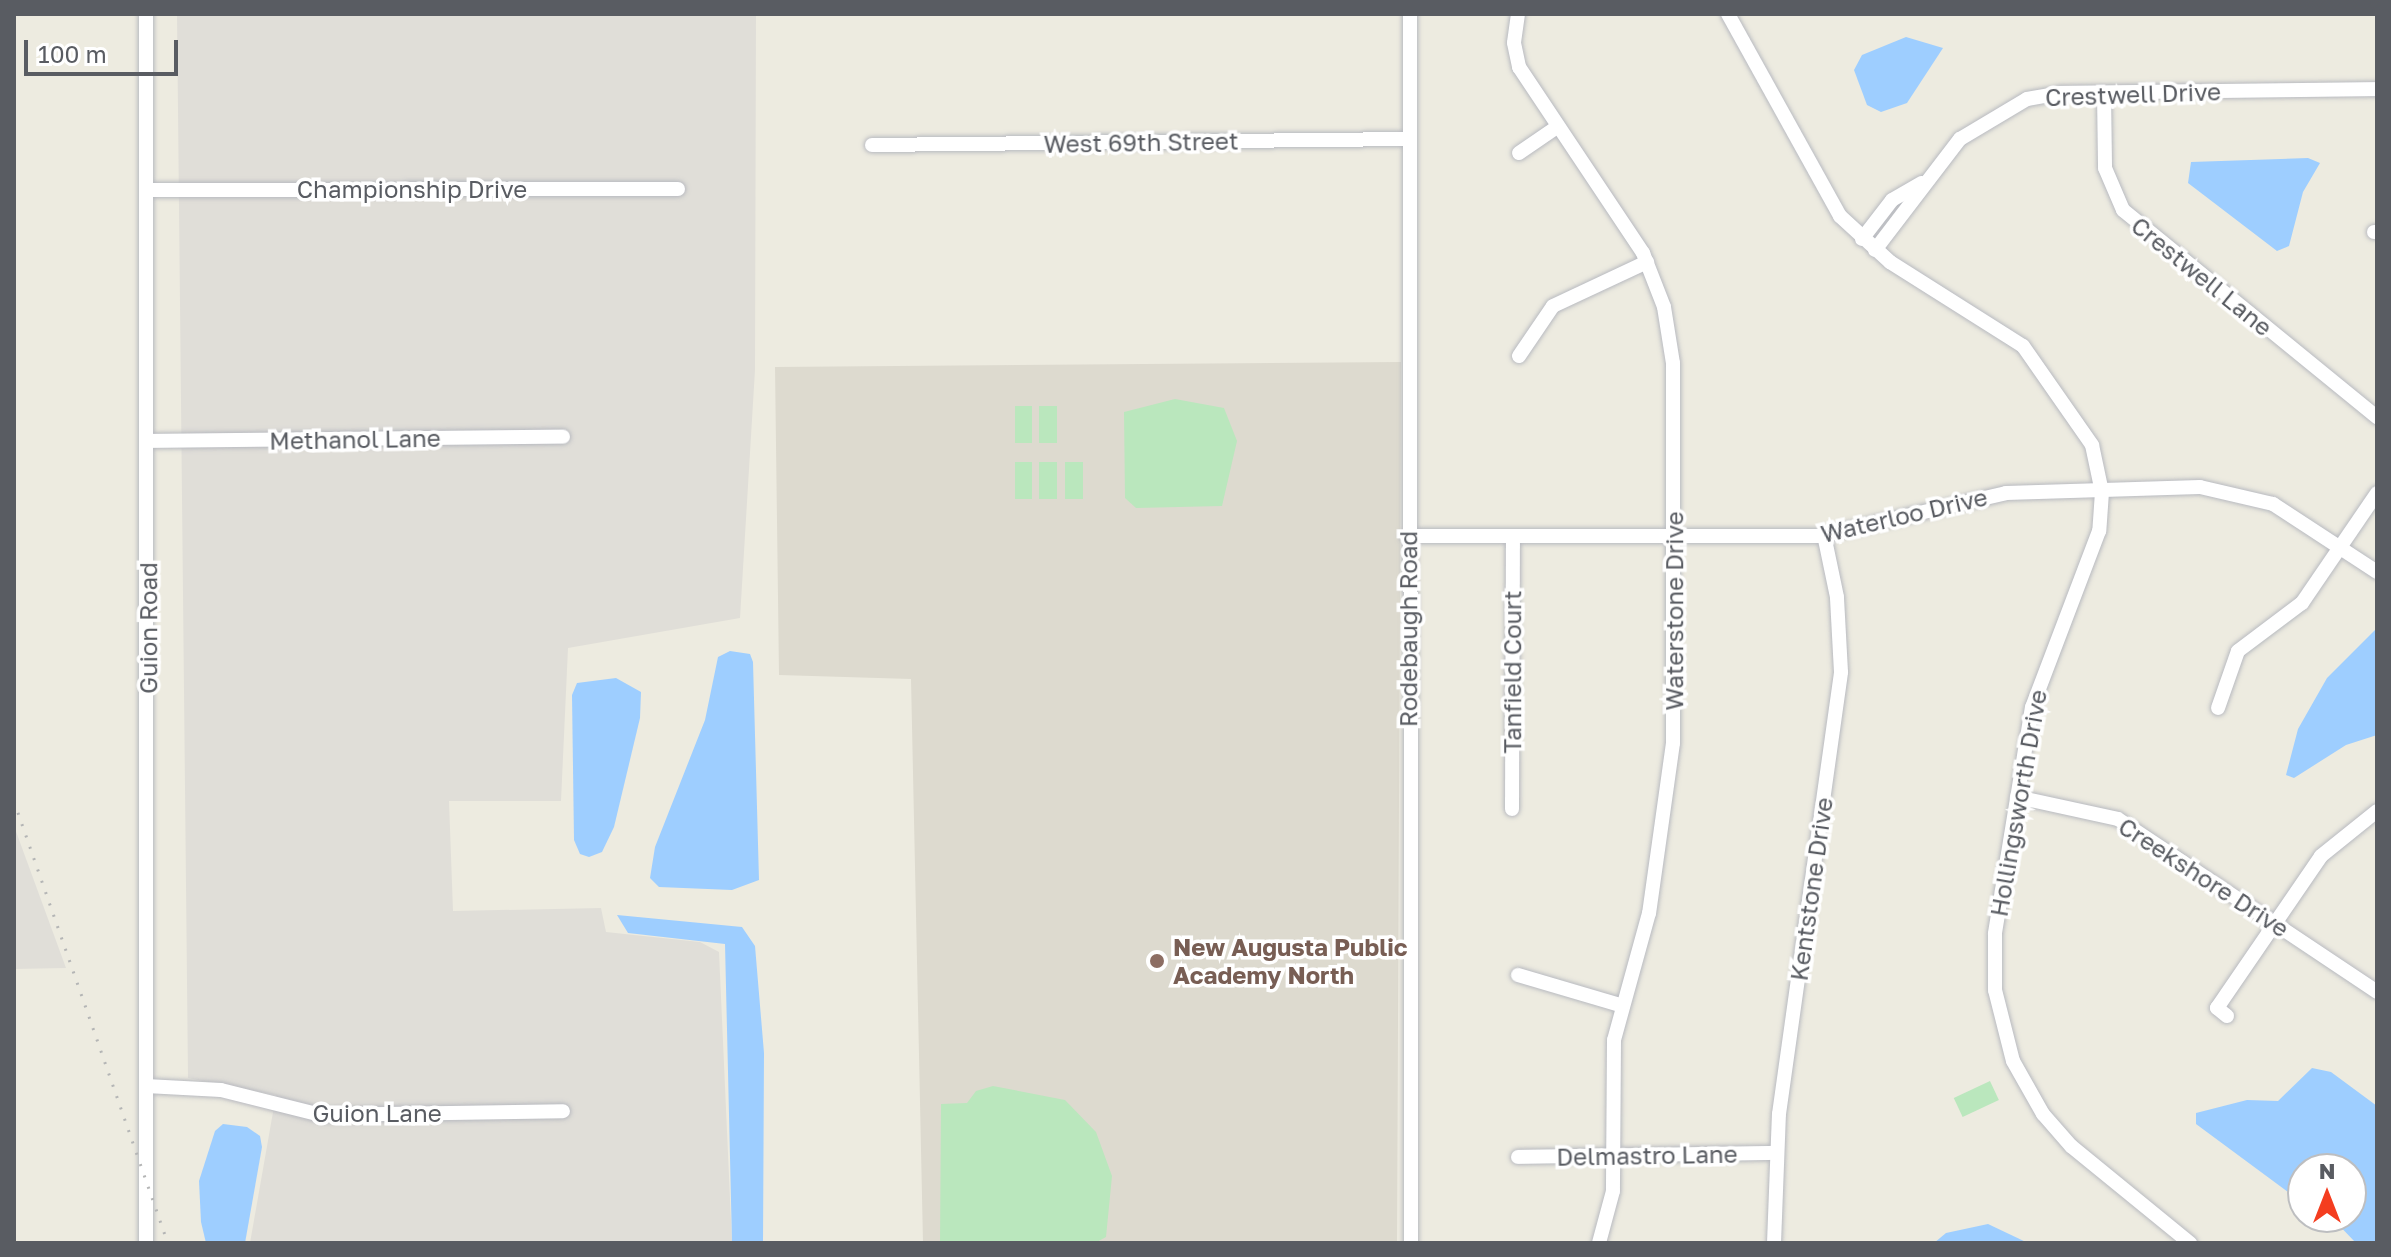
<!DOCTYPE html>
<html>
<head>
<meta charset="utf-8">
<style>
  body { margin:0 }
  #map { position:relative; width:2391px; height:1257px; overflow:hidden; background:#edebe0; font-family:"Golos Text",sans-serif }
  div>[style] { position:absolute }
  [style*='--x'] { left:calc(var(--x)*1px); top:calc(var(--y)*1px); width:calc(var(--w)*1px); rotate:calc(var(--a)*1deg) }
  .industrial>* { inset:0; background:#e0ded8 }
  .education>* { inset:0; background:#dddacf }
  .green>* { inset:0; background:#bae7bd; transform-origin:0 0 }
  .water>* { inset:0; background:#9eceff }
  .roads { filter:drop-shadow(0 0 2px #b8bac0) drop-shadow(0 0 2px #b8bac0) }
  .minor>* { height:14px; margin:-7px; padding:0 7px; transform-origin:7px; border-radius:7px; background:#fff }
  .rail>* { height:3px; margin-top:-1.5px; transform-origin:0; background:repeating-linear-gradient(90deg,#b4b5b5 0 2px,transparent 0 12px) }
  .dots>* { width:22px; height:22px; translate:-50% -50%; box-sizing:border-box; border:4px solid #fff; border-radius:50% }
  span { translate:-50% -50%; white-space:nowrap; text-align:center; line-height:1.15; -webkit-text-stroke:7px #fff; paint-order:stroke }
  .street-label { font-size:24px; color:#595c62 }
  .education-label { font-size:24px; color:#785e54; font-weight:700 }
  .left { translate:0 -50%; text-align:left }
  .frame { position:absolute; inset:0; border:16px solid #595c62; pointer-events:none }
  .north { position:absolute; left:2287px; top:1153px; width:80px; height:80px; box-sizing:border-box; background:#fff; border:2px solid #bdbec0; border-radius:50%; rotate:0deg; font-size:22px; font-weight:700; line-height:32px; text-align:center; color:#595c62 }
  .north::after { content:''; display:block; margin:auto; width:28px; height:36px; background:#f43d1f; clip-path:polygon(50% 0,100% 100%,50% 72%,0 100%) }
  .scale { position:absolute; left:24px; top:40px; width:154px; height:36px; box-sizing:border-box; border:4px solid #595c62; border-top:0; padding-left:10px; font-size:24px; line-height:28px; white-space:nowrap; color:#595c62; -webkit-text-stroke:6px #fff; paint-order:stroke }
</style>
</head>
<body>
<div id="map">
  <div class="industrial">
    <div style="clip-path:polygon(177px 14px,756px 14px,755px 370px,740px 618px,568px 648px,561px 801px,449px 801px,453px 911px,601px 908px,606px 932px,700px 942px,719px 952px,732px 1243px,250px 1243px,276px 1095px,188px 1078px)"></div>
    <div style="clip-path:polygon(14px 826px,66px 968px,14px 969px)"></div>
  </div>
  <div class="education">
    <div style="clip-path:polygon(1401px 362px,1397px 1243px,923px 1243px,911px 679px,779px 675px,775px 367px)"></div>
  </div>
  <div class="green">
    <div style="clip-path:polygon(1175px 399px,1224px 408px,1237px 441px,1222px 506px,1136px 508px,1125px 498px,1124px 412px)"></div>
    <div style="left:1015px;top:406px;width:17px;height:37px"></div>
    <div style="left:1039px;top:406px;width:18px;height:37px"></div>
    <div style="left:1015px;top:462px;width:17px;height:37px"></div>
    <div style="left:1039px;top:462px;width:18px;height:37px"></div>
    <div style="left:1065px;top:462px;width:18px;height:37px"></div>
    <div style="left:1990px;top:1081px;width:21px;height:40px;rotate:65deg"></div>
    <div style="clip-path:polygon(993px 1086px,1065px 1100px,1096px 1132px,1112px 1176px,1106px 1237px,1095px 1243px,940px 1243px,941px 1104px,967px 1103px,976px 1091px)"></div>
  </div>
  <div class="water">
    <div style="clip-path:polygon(1906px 37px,1943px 48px,1907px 103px,1881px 112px,1867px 105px,1854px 70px,1862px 55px)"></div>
    <div style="clip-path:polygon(2308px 158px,2320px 163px,2303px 192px,2289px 246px,2277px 251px,2188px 183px,2191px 162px)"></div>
    <div style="clip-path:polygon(2377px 628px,2377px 735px,2346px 745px,2294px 778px,2286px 775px,2298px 729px,2327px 678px)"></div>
    <div style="clip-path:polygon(730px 651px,750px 654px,753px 662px,759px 880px,732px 890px,659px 887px,650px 878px,655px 847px,705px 720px,718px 657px)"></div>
    <div style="clip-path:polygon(616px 678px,641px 692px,640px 718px,614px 827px,602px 852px,589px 857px,580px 854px,574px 840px,572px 695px,577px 683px)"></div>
    <div style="clip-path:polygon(617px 915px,742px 927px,755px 946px,764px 1053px,763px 1243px,732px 1243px,725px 944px,628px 933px)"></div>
    <div style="clip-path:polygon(2312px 1068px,2331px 1072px,2377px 1106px,2377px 1243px,2356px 1243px,2331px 1217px,2351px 1217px,2351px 1169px,2303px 1169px,2303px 1203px,2196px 1124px,2196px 1113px,2247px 1100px,2278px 1101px)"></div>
    <div style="clip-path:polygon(223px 1124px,247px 1127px,260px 1136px,262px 1147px,245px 1243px,206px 1243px,201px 1222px,199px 1181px,215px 1131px)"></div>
    <div style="clip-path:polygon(1988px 1224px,2028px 1243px,1934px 1243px,1946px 1233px)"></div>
  </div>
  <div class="roads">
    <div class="minor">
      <div style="--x:146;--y:14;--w:1229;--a:90"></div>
      <div style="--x:1410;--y:14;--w:1229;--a:89.95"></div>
      <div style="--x:1518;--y:14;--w:29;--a:98"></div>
      <div style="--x:1514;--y:43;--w:25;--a:78"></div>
      <div style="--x:1519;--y:67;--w:224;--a:56.3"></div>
      <div style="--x:1643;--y:253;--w:58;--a:68.7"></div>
      <div style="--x:1664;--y:307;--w:57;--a:80.9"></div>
      <div style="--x:1673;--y:363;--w:380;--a:90"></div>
      <div style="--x:1673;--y:743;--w:172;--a:98"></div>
      <div style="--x:1649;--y:913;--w:132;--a:105.4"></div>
      <div style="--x:1614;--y:1040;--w:151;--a:90.4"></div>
      <div style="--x:1613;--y:1191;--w:54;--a:105.1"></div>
      <div style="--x:1728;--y:14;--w:231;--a:61"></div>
      <div style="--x:1840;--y:216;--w:68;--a:42.6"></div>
      <div style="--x:1890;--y:262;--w:157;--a:32.3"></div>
      <div style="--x:2023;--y:346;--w:121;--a:55.1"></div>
      <div style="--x:2092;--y:445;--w:48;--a:78"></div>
      <div style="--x:2102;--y:492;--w:39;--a:94"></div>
      <div style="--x:2099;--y:531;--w:188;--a:110.8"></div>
      <div style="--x:2032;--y:707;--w:230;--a:99.3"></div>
      <div style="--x:1995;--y:934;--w:56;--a:90"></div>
      <div style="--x:1995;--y:990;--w:73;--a:75.8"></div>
      <div style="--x:2013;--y:1061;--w:61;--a:60.5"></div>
      <div style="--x:2043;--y:1114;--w:43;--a:48.8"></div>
      <div style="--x:2071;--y:1146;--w:154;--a:39.2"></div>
      <div style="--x:2104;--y:93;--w:75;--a:89.2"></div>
      <div style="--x:2105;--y:168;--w:46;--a:66.8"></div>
      <div style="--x:2123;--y:210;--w:328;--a:39.2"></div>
      <div style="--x:872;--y:145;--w:538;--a:-0.64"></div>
      <div style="--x:1519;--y:153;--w:46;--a:-34.4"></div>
      <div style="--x:147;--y:190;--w:531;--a:-0.11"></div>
      <div style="--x:2374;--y:232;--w:3;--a:0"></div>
      <div style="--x:1862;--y:239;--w:49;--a:-52.4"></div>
      <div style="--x:1892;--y:200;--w:34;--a:-30"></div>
      <div style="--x:1875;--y:250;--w:140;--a:-52.6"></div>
      <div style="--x:1960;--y:139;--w:78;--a:-30.8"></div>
      <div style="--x:2027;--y:99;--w:34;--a:-10"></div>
      <div style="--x:2060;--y:93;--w:317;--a:-0.7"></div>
      <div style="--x:1519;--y:356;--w:60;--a:-55.8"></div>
      <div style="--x:1553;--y:306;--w:104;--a:-25.1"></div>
      <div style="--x:148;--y:441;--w:415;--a:-0.6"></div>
      <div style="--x:1407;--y:536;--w:412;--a:0"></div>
      <div style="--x:1819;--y:536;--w:192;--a:-12.9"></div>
      <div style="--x:2006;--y:493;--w:194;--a:-1.8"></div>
      <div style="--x:2200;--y:487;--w:75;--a:13.1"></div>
      <div style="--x:2273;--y:504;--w:124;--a:33.2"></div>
      <div style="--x:2218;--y:708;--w:60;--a:-70.7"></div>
      <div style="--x:2238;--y:651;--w:80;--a:-36.9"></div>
      <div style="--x:2302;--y:603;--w:133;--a:-55.7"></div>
      <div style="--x:2017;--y:797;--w:103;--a:12.3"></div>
      <div style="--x:2118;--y:819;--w:311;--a:33.7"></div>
      <div style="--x:1512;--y:809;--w:273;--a:-89.8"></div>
      <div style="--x:1518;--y:975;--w:109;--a:16.4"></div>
      <div style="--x:2227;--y:1016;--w:13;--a:-141"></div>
      <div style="--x:2217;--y:1008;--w:184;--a:-55.6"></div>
      <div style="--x:2321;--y:856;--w:72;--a:-38.8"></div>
      <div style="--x:146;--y:1086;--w:75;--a:3.1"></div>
      <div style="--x:221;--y:1090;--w:103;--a:14"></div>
      <div style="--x:321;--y:1115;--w:242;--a:-0.9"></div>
      <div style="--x:1518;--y:1157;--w:258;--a:-0.9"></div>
      <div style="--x:1774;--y:1243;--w:129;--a:-87.8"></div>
      <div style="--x:1779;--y:1114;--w:446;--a:-82"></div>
      <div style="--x:1841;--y:672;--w:75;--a:-93.1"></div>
      <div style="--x:1837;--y:597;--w:63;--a:-101.8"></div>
    </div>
  </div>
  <div class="rail">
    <div style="--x:14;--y:801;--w:468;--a:70.8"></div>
  </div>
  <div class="dots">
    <div style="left:1157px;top:961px;background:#8d6e63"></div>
  </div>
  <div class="street-label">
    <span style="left:2133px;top:94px;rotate:-2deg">Crestwell Drive</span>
    <span style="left:1141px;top:142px;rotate:-1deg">West 69th Street</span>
    <span style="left:412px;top:189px">Championship Drive</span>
    <span style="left:2202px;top:276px;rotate:39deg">Crestwell Lane</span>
    <span style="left:355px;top:439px;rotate:-1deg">Methanol Lane</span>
    <span style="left:1904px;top:515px;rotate:-13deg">Waterloo Drive</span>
    <span style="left:1674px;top:611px;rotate:-90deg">Waterstone Drive</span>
    <span style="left:148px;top:628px;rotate:-90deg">Guion Road</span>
    <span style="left:1408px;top:629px;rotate:-90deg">Rodebaugh Road</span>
    <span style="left:1512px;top:672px;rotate:-90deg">Tanfield Court</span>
    <span style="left:2018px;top:803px;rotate:-80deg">Hollingsworth Drive</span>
    <span style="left:2204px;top:877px;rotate:33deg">Creekshore Drive</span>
    <span style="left:1811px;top:889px;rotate:-82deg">Kentstone Drive</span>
    <span style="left:377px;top:1113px">Guion Lane</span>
    <span style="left:1647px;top:1155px;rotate:-1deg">Delmastro Lane</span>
  </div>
  <div class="education-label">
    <span class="left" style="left:1173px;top:961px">New Augusta Public<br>Academy North</span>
  </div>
  <div class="frame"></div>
  <div class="north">N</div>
  <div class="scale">100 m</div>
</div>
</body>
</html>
